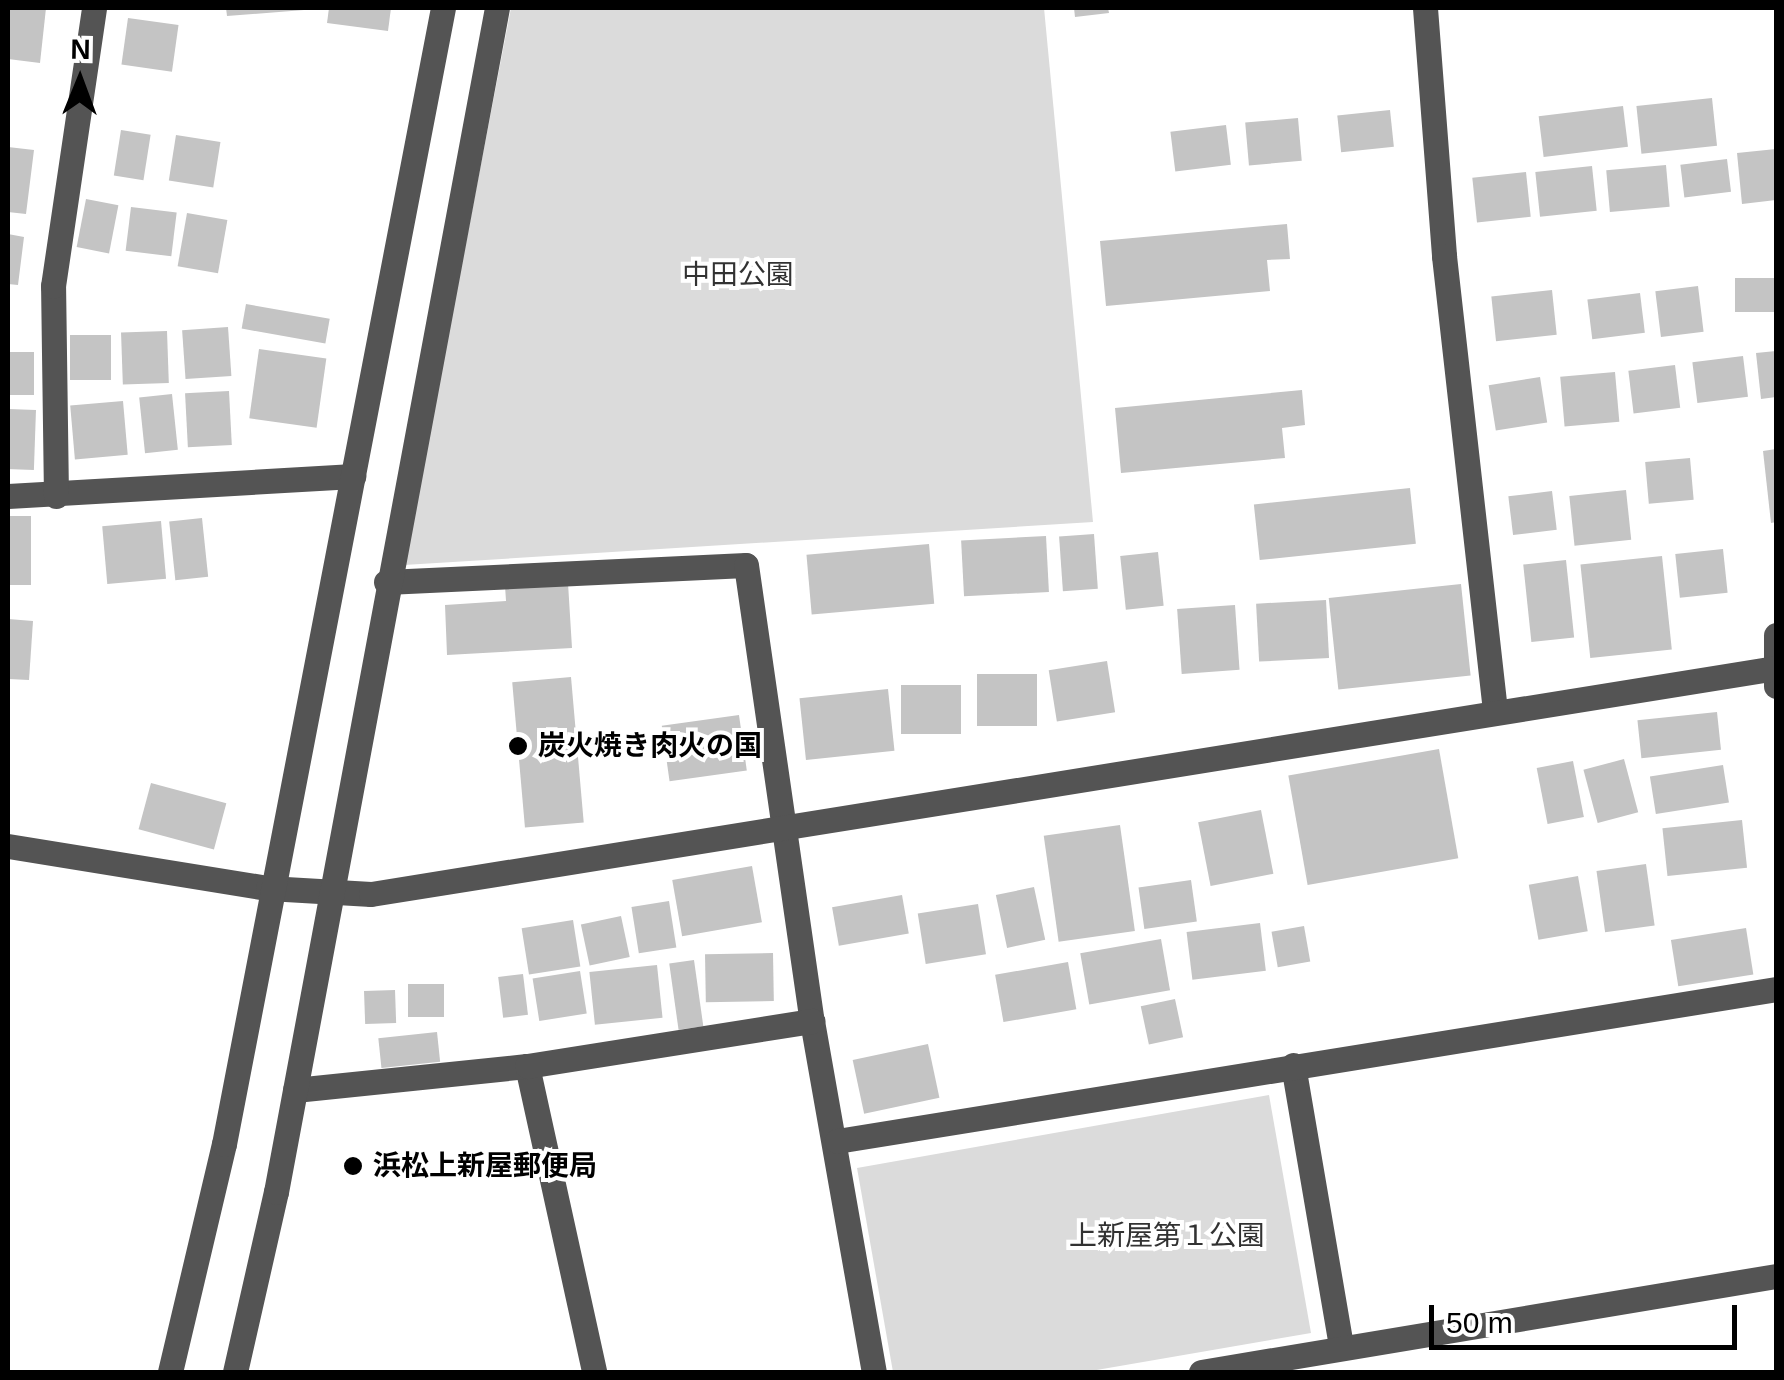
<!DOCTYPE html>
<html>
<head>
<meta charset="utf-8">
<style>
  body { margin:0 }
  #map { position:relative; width:1784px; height:1380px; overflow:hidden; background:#fff; font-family:Helvetica,"Noto Sans JP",sans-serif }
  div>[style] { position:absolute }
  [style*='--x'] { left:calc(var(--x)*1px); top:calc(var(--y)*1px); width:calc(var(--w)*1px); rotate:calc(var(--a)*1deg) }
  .green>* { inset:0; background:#dbdbdb }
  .building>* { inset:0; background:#c4c4c4; transform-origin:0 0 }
  .minor>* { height:25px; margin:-12.5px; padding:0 12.5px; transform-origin:12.5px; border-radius:12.5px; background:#545454 }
  .dots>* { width:28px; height:28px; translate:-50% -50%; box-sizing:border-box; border:5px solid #fff; border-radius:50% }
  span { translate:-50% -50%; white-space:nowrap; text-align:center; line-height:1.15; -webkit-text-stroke:8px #fff; paint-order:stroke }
  .park-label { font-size:28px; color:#323232 }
  .poi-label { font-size:28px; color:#000; font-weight:700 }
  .left { translate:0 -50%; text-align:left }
  .frame { position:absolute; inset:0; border:10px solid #000; pointer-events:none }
  .north { position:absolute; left:30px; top:30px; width:100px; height:100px; -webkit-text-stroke:8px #fff; paint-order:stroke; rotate:1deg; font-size:28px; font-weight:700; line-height:40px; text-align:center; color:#000 }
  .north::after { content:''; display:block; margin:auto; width:35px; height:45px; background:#000; clip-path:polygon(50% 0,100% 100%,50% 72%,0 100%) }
  .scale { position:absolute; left:1429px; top:1305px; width:308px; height:45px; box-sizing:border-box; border:5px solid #000; border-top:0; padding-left:12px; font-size:30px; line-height:35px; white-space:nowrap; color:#000; -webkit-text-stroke:8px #fff; paint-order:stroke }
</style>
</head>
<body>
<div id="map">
  <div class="green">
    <div style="clip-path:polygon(511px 8px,1044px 8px,1093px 522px,404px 565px)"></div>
    <div style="clip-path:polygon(1269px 1095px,1311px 1333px,1085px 1372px,893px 1372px,857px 1168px)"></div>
  </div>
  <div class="building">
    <div style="clip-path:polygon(8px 8px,46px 8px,40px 63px,8px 59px)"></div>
    <div style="clip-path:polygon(226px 8px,304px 8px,304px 10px,227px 16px)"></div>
    <div style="clip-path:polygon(329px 8px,391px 8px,388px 31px,327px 23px)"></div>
    <div style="clip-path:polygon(1074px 8px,1108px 8px,1109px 13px,1075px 17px)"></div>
    <div style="left:128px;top:18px;width:51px;height:47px;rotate:8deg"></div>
    <div style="left:1712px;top:98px;width:48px;height:76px;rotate:84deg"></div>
    <div style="left:1623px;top:106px;width:41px;height:85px;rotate:83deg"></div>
    <div style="left:1390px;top:110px;width:37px;height:53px;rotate:84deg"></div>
    <div style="left:1298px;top:118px;width:43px;height:53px;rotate:85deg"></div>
    <div style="left:1226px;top:125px;width:40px;height:56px;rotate:83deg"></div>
    <div style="left:121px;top:130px;width:30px;height:46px;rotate:9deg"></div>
    <div style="left:176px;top:135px;width:45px;height:46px;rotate:9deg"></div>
    <div style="clip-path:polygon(8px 147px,34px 150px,26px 214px,8px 212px)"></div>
    <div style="clip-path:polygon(1776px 149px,1776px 200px,1742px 204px,1737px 153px)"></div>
    <div style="left:1727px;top:159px;width:33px;height:47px;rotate:83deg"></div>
    <div style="left:1666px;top:165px;width:42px;height:60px;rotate:85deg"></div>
    <div style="left:1592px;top:166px;width:45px;height:57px;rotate:84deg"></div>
    <div style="left:1526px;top:172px;width:45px;height:54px;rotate:84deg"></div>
    <div style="left:86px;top:199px;width:33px;height:49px;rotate:11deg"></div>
    <div style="left:131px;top:207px;width:46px;height:44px;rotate:7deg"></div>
    <div style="left:187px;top:213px;width:41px;height:54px;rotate:10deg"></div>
    <div style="clip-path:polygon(1287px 224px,1290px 259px,1267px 260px,1270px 291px,1106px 306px,1100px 241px)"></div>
    <div style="clip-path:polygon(8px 234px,24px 237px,18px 285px,8px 284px)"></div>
    <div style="left:1776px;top:278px;width:34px;height:41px;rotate:90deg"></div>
    <div style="left:1698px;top:286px;width:46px;height:43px;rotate:83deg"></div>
    <div style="left:1552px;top:290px;width:45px;height:61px;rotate:84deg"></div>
    <div style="left:1640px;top:293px;width:40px;height:53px;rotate:83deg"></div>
    <div style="left:246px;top:304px;width:85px;height:25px;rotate:10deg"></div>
    <div style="left:228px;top:327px;width:49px;height:46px;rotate:86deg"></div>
    <div style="left:167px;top:331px;width:52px;height:46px;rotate:88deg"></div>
    <div style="left:70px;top:335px;width:41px;height:45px"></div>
    <div style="left:259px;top:349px;width:68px;height:70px;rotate:8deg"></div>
    <div style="clip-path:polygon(1776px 351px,1776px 397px,1761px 399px,1756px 353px)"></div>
    <div style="left:8px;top:352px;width:26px;height:43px"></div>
    <div style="left:1743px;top:356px;width:41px;height:51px;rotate:83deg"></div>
    <div style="left:1675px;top:365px;width:43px;height:47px;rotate:83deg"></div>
    <div style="left:1615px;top:372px;width:50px;height:55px;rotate:85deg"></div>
    <div style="left:1540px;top:377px;width:46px;height:52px;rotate:81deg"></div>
    <div style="clip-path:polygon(1302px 390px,1305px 425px,1282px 428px,1285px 458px,1121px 473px,1115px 408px)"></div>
    <div style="left:229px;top:391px;width:54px;height:44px;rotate:87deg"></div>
    <div style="left:172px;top:394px;width:56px;height:33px;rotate:84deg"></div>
    <div style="left:123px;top:401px;width:54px;height:53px;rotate:85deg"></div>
    <div style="left:8px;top:409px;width:28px;height:60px;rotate:2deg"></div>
    <div style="clip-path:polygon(1776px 449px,1776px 522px,1771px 523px,1763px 451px)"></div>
    <div style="left:1690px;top:458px;width:42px;height:45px;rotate:85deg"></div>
    <div style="left:1410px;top:488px;width:56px;height:157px;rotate:84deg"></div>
    <div style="left:1626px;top:490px;width:50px;height:57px;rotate:84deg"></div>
    <div style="left:1552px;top:491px;width:39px;height:44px;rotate:83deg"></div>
    <div style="left:8px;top:516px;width:23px;height:69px"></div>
    <div style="left:202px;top:518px;width:59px;height:33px;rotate:84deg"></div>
    <div style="left:161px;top:521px;width:58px;height:59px;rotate:85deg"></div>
    <div style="left:1094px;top:534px;width:55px;height:35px;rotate:86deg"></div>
    <div style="left:1046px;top:536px;width:56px;height:85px;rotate:87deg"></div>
    <div style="left:929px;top:544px;width:60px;height:123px;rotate:85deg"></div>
    <div style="left:1723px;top:549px;width:44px;height:48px;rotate:84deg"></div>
    <div style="left:1158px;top:552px;width:54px;height:38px;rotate:84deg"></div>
    <div style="left:1662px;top:556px;width:94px;height:82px;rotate:84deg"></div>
    <div style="left:1566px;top:560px;width:78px;height:43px;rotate:84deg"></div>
    <div style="clip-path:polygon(568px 583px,572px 648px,447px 655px,445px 605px,506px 601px,505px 586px)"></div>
    <div style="left:1461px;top:584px;width:92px;height:133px;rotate:84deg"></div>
    <div style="left:1326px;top:600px;width:58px;height:70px;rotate:87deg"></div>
    <div style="left:1235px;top:605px;width:65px;height:58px;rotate:86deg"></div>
    <div style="clip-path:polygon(8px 619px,33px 621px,29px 680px,8px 679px)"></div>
    <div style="left:1107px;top:661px;width:52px;height:59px;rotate:81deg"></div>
    <div style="left:1037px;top:674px;width:52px;height:60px;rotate:90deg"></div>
    <div style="left:571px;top:677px;width:146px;height:59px;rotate:85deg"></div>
    <div style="left:901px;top:685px;width:60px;height:49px"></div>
    <div style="left:888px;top:689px;width:62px;height:89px;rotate:84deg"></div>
    <div style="left:1717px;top:712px;width:38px;height:80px;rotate:84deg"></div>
    <div style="left:739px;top:715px;width:56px;height:78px;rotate:82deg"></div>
    <div style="left:1439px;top:749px;width:111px;height:153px;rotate:80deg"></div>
    <div style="left:1624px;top:759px;width:55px;height:42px;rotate:75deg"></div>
    <div style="left:1573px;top:761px;width:57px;height:37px;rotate:79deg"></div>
    <div style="left:1723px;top:765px;width:38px;height:74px;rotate:81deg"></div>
    <div style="left:151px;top:783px;width:78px;height:48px;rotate:15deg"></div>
    <div style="left:1261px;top:810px;width:65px;height:64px;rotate:79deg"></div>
    <div style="left:1742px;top:820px;width:48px;height:80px;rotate:84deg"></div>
    <div style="left:1120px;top:825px;width:107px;height:77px;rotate:82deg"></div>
    <div style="left:1646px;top:864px;width:62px;height:50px;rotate:82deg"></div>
    <div style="left:752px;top:866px;width:57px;height:81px;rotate:80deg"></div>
    <div style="left:1578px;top:876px;width:56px;height:50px;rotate:80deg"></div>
    <div style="left:1191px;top:880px;width:42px;height:53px;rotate:82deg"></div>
    <div style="left:1034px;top:887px;width:54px;height:39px;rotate:78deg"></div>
    <div style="left:902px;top:895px;width:39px;height:71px;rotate:80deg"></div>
    <div style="left:669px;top:901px;width:47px;height:38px;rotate:81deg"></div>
    <div style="left:978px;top:904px;width:51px;height:61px;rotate:81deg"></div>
    <div style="left:621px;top:916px;width:42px;height:41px;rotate:78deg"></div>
    <div style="left:573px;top:920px;width:47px;height:52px;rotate:81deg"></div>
    <div style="left:1260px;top:923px;width:48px;height:74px;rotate:83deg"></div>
    <div style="left:1304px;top:926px;width:36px;height:33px;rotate:80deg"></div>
    <div style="left:1746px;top:928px;width:47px;height:76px;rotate:81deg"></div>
    <div style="left:1161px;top:939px;width:52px;height:82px;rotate:80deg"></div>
    <div style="left:773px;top:953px;width:48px;height:68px;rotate:89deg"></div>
    <div style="left:694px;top:960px;width:67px;height:25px;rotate:82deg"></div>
    <div style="left:1068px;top:962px;width:48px;height:74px;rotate:80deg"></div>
    <div style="left:657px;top:965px;width:53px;height:68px;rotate:84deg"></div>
    <div style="left:580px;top:971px;width:43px;height:48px;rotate:81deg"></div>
    <div style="left:523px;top:974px;width:41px;height:25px;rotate:83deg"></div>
    <div style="left:444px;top:984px;width:33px;height:36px;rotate:90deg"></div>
    <div style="left:395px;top:990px;width:33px;height:31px;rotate:88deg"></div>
    <div style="left:1175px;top:999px;width:39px;height:35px;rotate:78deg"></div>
    <div style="left:437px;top:1032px;width:30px;height:59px;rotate:84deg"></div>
    <div style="left:928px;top:1044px;width:55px;height:77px;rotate:78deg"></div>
  </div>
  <div class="minor">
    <div style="--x:1425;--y:8;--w:249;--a:85.6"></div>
    <div style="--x:1444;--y:256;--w:458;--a:83.6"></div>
    <div style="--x:8;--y:496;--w:346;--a:-3.3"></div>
    <div style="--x:56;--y:496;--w:210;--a:-90.8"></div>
    <div style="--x:53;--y:286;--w:281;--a:-81.6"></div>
    <div style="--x:386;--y:582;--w:360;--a:-2.7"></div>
    <div style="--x:746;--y:565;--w:461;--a:81.8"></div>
    <div style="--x:812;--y:1021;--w:356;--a:80"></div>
    <div style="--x:1776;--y:635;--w:51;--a:90"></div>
    <div style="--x:8;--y:846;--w:263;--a:9.2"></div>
    <div style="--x:268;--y:888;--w:103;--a:3.3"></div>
    <div style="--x:371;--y:894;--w:1422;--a:-9.14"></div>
    <div style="--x:1293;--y:1065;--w:285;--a:80.3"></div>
    <div style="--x:527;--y:1066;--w:313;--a:77.6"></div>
    <div style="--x:295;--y:1090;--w:233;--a:-5.9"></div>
    <div style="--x:527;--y:1066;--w:289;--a:-9"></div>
    <div style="--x:837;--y:1141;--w:951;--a:-9.19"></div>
    <div style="--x:170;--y:1372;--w:234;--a:-76.7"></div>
    <div style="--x:224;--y:1144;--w:1157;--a:-79.09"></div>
    <div style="--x:235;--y:1372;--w:185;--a:-77.2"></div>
    <div style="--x:276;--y:1192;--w:1204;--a:-79.43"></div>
    <div style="--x:1201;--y:1372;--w:583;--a:-9.48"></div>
  </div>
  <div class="dots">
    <div style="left:518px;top:746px;background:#000"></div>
    <div style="left:353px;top:1166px;background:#000"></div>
  </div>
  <div class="park-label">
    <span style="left:738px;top:275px">中田公園</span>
    <span style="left:1167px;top:1236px">上新屋第１公園</span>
  </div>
  <div class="poi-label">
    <span class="left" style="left:538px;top:746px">炭火焼き肉火の国</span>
    <span class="left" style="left:373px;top:1166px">浜松上新屋郵便局</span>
  </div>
  <div class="frame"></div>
  <div class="north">N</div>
  <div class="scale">50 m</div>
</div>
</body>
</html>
